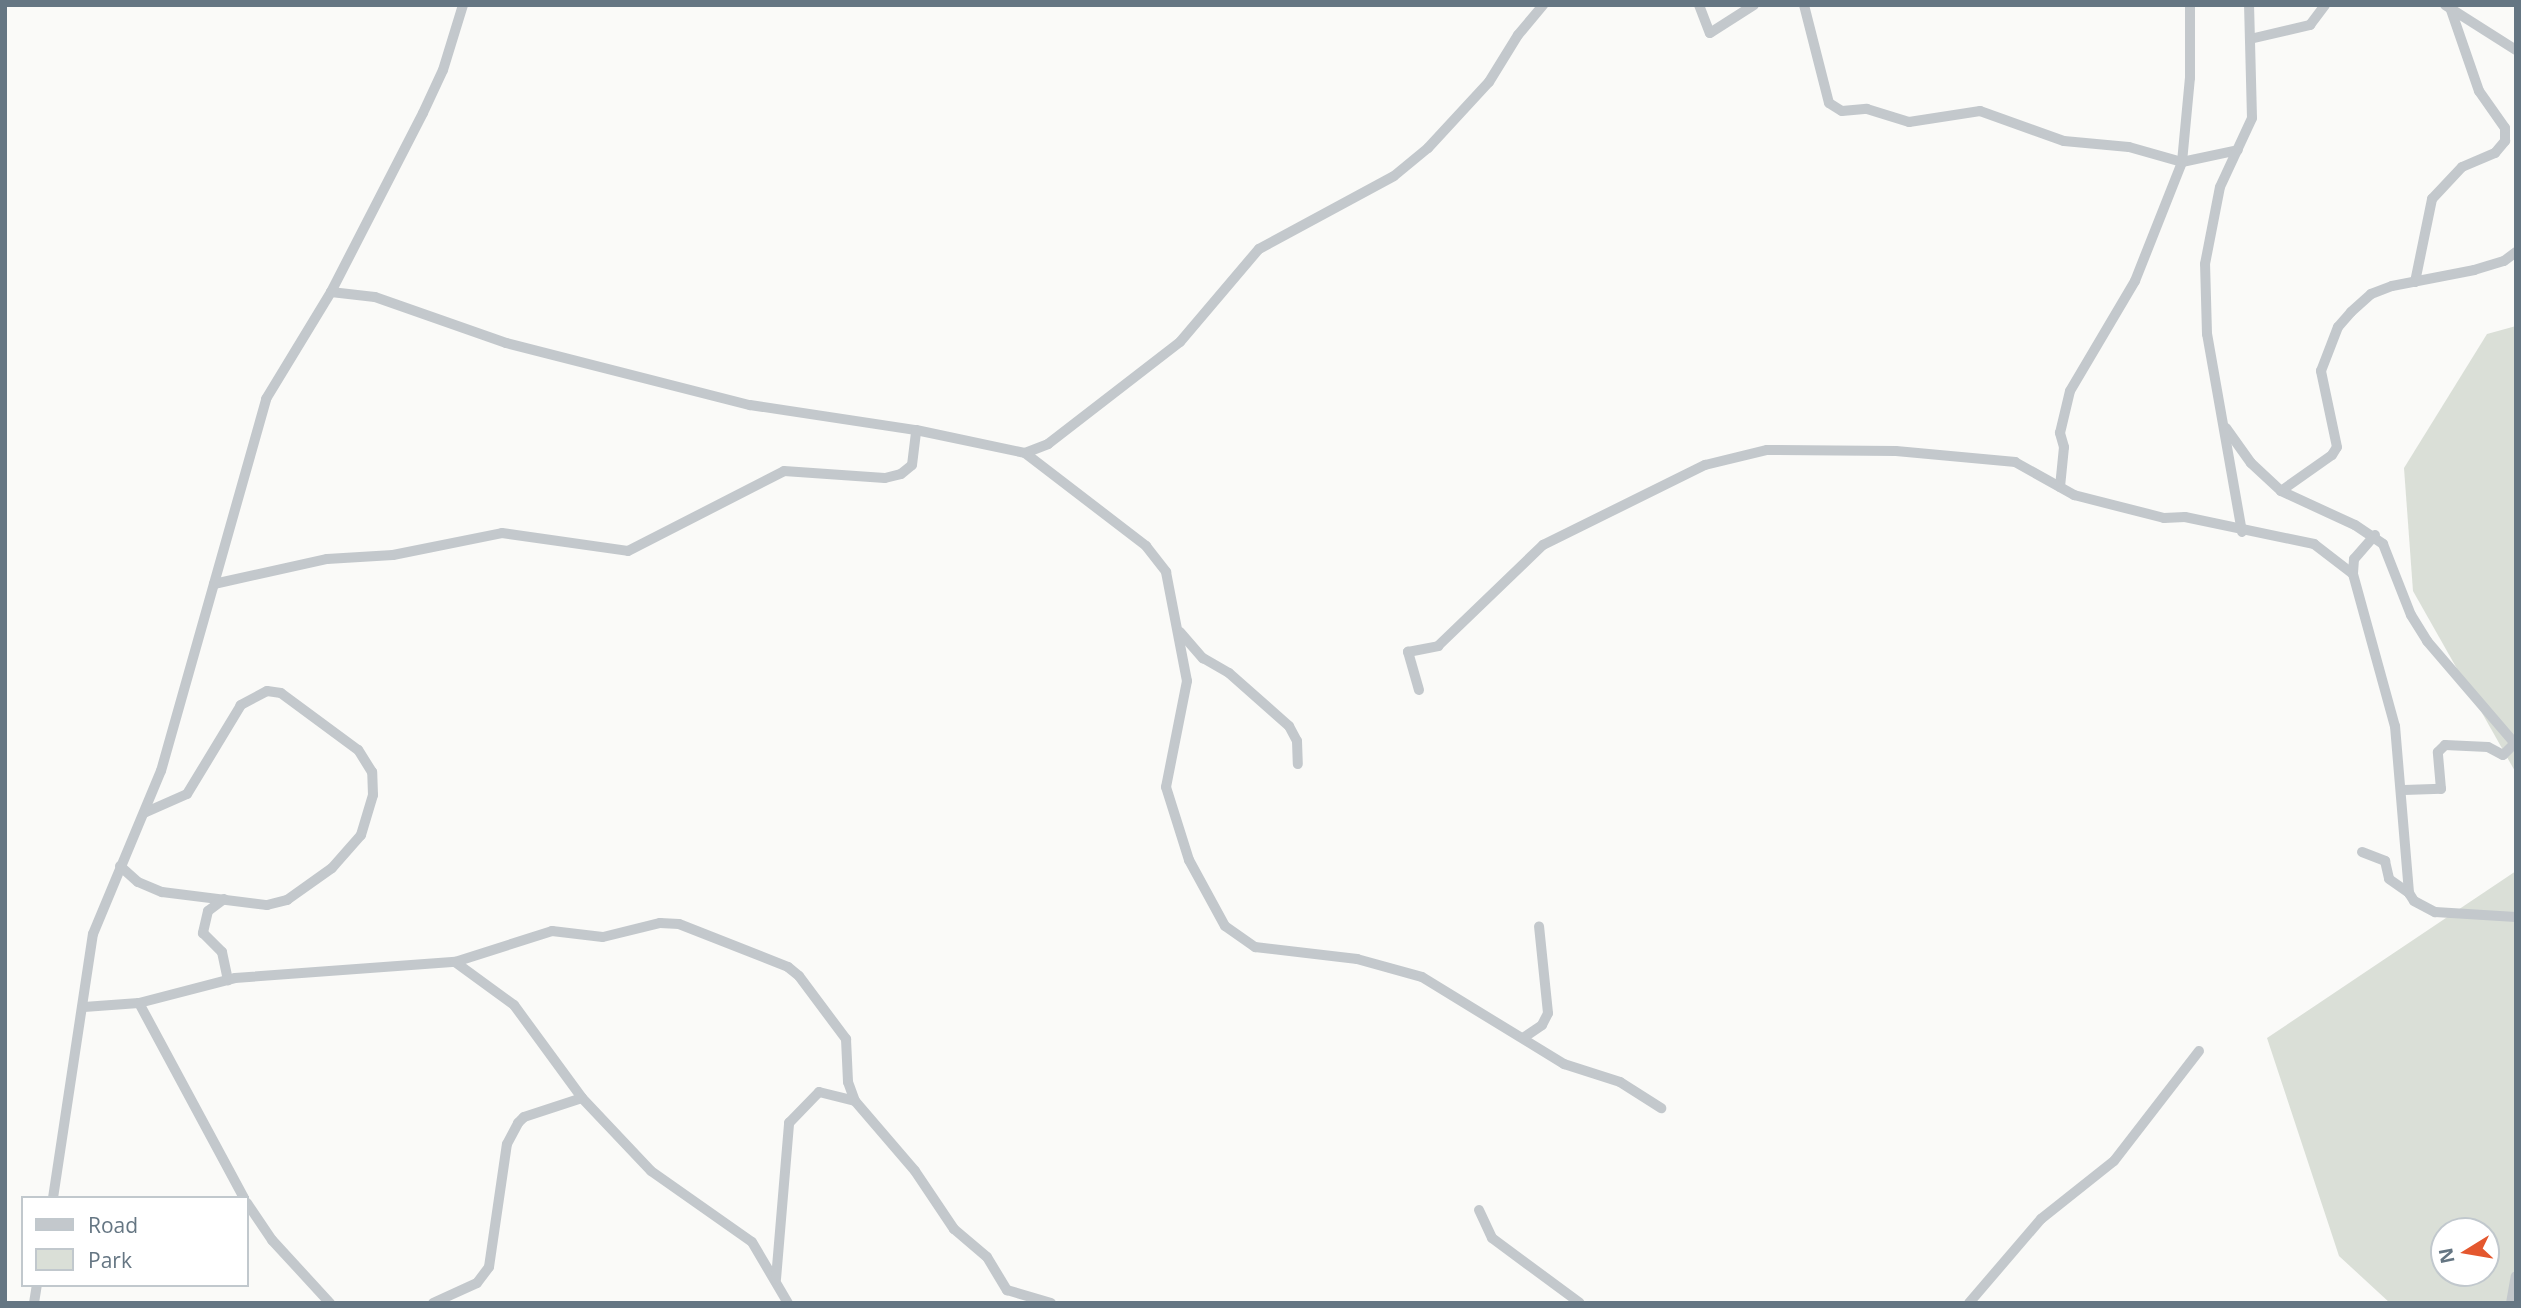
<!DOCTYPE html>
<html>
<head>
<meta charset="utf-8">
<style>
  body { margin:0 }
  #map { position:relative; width:2521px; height:1308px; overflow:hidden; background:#fafaf8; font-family:"Open Sans",sans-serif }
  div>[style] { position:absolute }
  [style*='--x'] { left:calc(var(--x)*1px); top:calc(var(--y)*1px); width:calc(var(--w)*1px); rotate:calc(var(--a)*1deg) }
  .green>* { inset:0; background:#dadfd7 }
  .street>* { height:10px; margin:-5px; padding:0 5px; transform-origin:5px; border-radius:5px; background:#c3c8cc }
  span { translate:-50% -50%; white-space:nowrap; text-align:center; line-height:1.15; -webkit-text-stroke:7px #fff; paint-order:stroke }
  .frame { position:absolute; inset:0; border:7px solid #657683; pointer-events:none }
  .legend { position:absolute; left:21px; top:1196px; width:228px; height:91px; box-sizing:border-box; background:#fff; border:2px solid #c1c8cd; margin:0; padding:9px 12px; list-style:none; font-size:21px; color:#657683 }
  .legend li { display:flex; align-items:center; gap:14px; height:35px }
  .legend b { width:35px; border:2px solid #c1c8cd }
  .north { position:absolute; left:2430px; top:1217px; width:70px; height:70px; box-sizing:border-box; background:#fff; border:2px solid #c1c8cd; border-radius:50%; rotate:259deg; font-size:19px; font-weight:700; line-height:28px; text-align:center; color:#657683 }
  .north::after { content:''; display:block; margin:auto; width:24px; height:32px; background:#e4572e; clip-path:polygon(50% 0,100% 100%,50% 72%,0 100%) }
</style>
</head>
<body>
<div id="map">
  <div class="green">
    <div style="clip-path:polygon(2516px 326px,2516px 773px,2413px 591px,2404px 468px,2487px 334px)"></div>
    <div style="clip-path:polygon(evenodd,2516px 871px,2516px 1303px,2390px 1303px,2339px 1256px,2267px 1038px,2516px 871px,2444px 1231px,2486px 1231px,2486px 1273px,2444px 1273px,2444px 1231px)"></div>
  </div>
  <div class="street">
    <div style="--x:1699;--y:5;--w:30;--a:69"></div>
    <div style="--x:1710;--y:33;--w:52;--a:-32.5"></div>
    <div style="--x:1804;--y:5;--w:101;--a:75.7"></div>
    <div style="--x:1829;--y:103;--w:15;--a:32"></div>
    <div style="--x:1842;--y:111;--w:25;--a:-5"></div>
    <div style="--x:1867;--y:109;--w:44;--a:17.2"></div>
    <div style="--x:1909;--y:122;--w:72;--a:-8.8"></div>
    <div style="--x:1980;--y:111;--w:89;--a:19.7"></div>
    <div style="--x:2064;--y:141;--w:65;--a:5.3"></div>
    <div style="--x:2129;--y:147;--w:55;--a:15.8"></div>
    <div style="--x:2182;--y:162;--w:57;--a:-12.1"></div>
    <div style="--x:2445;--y:5;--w:84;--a:32.4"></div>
    <div style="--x:2250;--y:39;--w:62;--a:-13.1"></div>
    <div style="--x:2310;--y:25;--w:25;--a:-53"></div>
    <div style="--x:2415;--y:282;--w:85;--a:-78.4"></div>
    <div style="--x:2432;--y:199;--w:44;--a:-46.8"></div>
    <div style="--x:2462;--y:167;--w:36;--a:-23"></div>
    <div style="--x:2495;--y:153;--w:16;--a:-50"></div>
    <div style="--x:2505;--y:141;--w:13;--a:-90"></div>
    <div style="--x:2505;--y:128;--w:45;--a:-125.1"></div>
    <div style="--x:2479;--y:91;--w:86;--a:-109.1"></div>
    <div style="--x:331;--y:292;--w:44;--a:6.5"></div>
    <div style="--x:375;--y:297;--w:139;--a:19.3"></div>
    <div style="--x:506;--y:343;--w:252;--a:14.3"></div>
    <div style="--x:750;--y:405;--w:168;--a:8.6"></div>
    <div style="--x:916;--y:430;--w:111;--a:11.9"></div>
    <div style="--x:1025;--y:453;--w:25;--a:-21"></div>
    <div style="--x:1048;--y:444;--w:167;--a:-37.7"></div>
    <div style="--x:1180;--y:342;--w:122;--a:-49.7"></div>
    <div style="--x:1259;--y:249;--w:153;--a:-28.4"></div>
    <div style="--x:1394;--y:176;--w:44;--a:-39.5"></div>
    <div style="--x:1428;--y:148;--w:90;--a:-47.3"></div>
    <div style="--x:1489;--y:82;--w:55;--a:-58.3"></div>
    <div style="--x:1518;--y:35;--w:39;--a:-50"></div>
    <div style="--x:2226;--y:428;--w:43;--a:54.5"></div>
    <div style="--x:2251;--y:463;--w:41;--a:43"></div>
    <div style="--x:2281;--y:491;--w:81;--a:24.7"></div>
    <div style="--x:2355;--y:525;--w:34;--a:34"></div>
    <div style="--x:2383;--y:544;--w:76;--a:68.5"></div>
    <div style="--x:2411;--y:615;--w:31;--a:58"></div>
    <div style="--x:2427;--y:641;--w:137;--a:49.4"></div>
    <div style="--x:1025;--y:453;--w:153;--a:37.5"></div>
    <div style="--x:1146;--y:546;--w:33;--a:52"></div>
    <div style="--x:1166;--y:572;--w:111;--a:79.1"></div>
    <div style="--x:1187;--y:681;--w:108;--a:101.2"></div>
    <div style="--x:1166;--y:787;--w:77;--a:72.5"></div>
    <div style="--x:1189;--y:860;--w:75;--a:61.4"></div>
    <div style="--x:1225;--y:926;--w:37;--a:35"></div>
    <div style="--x:1255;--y:947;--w:103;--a:6.7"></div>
    <div style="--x:1357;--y:959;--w:67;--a:15.5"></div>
    <div style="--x:1422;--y:977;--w:167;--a:31.5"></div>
    <div style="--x:1564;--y:1064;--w:59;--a:17.8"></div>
    <div style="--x:1620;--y:1082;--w:49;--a:32.4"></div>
    <div style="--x:2060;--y:487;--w:40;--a:-84.3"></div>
    <div style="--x:2064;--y:447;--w:15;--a:-106"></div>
    <div style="--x:2060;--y:433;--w:43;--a:-76.6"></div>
    <div style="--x:2070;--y:391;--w:128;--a:-59.4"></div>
    <div style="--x:2135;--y:281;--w:128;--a:-68.4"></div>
    <div style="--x:2182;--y:162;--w:84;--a:-84.6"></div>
    <div style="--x:2190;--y:78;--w:73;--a:-90"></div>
    <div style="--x:2281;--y:491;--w:62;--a:-35.2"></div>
    <div style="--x:2332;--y:455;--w:9;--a:-58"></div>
    <div style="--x:2337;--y:447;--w:78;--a:-101.9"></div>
    <div style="--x:2321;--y:371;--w:47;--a:-68.9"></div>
    <div style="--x:2338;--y:327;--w:20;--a:-49"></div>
    <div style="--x:2351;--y:312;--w:27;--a:-42"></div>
    <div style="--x:2371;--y:294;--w:22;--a:-21"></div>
    <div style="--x:2392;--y:286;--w:84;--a:-11"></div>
    <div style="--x:2474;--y:270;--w:31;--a:-17"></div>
    <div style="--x:2504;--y:261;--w:15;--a:-37"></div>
    <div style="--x:2242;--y:532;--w:201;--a:-100"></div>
    <div style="--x:2207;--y:334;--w:70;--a:-91.6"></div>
    <div style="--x:2205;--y:264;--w:78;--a:-79"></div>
    <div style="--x:2220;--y:187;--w:76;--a:-65.1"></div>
    <div style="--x:2252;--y:118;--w:113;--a:-91.5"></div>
    <div style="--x:2375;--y:535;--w:32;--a:131"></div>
    <div style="--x:2354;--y:559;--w:15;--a:94"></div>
    <div style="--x:2353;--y:574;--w:158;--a:74.6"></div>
    <div style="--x:2395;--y:726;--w:168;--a:85.2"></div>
    <div style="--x:2409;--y:893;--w:9;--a:58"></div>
    <div style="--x:2414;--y:901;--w:24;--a:28"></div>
    <div style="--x:2435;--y:912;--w:81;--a:3.5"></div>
    <div style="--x:214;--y:584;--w:116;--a:-12.5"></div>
    <div style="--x:327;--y:559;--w:66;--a:-3.5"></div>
    <div style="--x:393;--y:555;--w:111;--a:-11.4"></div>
    <div style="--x:502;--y:533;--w:127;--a:8.1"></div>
    <div style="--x:628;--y:551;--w:175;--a:-27.1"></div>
    <div style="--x:784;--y:471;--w:101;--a:4"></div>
    <div style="--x:885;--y:478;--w:16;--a:-14"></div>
    <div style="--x:901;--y:474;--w:14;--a:-39"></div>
    <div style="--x:912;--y:465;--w:35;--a:-83"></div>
    <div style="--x:1180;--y:632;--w:35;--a:49"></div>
    <div style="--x:1203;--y:658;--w:30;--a:30"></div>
    <div style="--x:1229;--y:673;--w:80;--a:41.5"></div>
    <div style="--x:1289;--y:726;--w:17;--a:62"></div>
    <div style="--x:1297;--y:741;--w:23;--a:88"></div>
    <div style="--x:1419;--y:690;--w:40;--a:-106"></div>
    <div style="--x:1408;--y:652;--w:31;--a:-11"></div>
    <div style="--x:1438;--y:646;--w:146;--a:-43.9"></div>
    <div style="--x:1543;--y:545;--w:181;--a:-26.3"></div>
    <div style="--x:1705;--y:465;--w:64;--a:-13.6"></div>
    <div style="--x:1767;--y:450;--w:129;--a:0.4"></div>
    <div style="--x:1896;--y:451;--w:120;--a:5.3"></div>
    <div style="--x:2015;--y:462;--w:68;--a:29.2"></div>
    <div style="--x:2074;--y:495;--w:93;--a:14.3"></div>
    <div style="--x:2164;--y:518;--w:21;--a:-3"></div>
    <div style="--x:2185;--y:517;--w:132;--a:11.8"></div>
    <div style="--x:2314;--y:544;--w:49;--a:37.6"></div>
    <div style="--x:2404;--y:790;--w:37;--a:-2"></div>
    <div style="--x:2441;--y:789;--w:37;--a:-95"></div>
    <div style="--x:2438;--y:752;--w:10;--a:-45"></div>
    <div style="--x:2445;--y:745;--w:43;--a:2.7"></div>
    <div style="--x:2488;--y:747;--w:17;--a:28"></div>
    <div style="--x:2503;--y:755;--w:16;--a:-45"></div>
    <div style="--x:2362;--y:852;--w:25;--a:21"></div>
    <div style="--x:2385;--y:861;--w:18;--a:77"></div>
    <div style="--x:2389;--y:879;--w:24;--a:35"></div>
    <div style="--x:120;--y:866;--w:24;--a:42"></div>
    <div style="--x:138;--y:882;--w:26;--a:23"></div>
    <div style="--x:162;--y:892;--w:106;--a:7.1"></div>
    <div style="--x:267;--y:905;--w:21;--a:-14"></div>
    <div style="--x:287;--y:900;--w:55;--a:-35.4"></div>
    <div style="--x:332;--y:868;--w:44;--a:-48.7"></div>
    <div style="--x:361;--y:835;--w:42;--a:-73.3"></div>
    <div style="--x:373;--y:795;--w:23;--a:-92"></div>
    <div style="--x:372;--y:772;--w:26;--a:-122"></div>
    <div style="--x:358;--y:750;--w:96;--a:-143.5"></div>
    <div style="--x:281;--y:693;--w:14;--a:-172"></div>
    <div style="--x:267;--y:691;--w:30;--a:152"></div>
    <div style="--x:241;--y:705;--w:104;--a:121.2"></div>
    <div style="--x:187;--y:794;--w:47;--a:156.2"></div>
    <div style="--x:224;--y:899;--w:20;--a:143"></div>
    <div style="--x:208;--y:911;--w:23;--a:103"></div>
    <div style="--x:203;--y:933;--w:27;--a:45"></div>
    <div style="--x:222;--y:952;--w:29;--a:78"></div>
    <div style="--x:455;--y:962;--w:73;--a:36.1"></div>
    <div style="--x:514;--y:1005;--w:115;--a:53.8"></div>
    <div style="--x:582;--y:1098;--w:100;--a:46.6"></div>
    <div style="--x:651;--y:1171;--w:123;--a:35.1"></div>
    <div style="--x:752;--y:1242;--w:71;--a:59.5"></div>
    <div style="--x:139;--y:1003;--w:221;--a:61.7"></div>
    <div style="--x:84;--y:1007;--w:55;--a:-4.2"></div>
    <div style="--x:139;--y:1003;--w:99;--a:-14.6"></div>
    <div style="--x:235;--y:978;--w:221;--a:-4.2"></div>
    <div style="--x:455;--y:962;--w:102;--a:-17.7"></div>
    <div style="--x:552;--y:931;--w:51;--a:6.7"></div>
    <div style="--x:603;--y:937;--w:59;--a:-13.8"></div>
    <div style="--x:660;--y:923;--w:19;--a:3"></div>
    <div style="--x:679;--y:924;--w:117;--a:21.5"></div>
    <div style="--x:788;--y:967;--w:14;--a:39"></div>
    <div style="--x:799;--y:976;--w:79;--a:53.3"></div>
    <div style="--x:846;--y:1039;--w:43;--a:87.3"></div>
    <div style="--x:848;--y:1082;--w:20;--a:70"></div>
    <div style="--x:855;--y:1101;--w:92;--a:49.4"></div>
    <div style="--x:915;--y:1171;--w:70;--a:56.1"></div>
    <div style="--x:954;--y:1229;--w:43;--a:40.3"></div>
    <div style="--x:987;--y:1257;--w:39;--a:59"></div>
    <div style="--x:1007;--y:1290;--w:46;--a:16.5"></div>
    <div style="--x:1523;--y:1038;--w:23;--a:-34"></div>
    <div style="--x:1542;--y:1025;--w:13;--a:-63"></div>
    <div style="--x:1548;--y:1013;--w:87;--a:-95.9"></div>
    <div style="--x:53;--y:1198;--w:267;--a:-81.4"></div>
    <div style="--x:93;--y:934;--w:177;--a:-67.4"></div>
    <div style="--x:161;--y:771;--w:387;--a:-74.2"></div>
    <div style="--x:266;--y:399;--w:125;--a:-58.7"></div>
    <div style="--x:331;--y:292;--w:201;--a:-62.8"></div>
    <div style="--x:423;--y:113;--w:47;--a:-65.1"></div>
    <div style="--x:443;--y:70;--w:68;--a:-72.9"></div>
    <div style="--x:247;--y:1203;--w:45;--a:56"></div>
    <div style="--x:272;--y:1240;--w:86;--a:47.4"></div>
    <div style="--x:1479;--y:1210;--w:31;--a:65"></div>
    <div style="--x:1492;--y:1238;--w:109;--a:36.5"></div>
    <div style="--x:776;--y:1279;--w:157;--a:-85.2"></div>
    <div style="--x:789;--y:1123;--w:43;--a:-45.9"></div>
    <div style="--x:819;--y:1092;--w:37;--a:14"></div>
    <div style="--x:34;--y:1303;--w:18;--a:-81"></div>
    <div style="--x:433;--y:1303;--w:48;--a:-24.4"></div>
    <div style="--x:477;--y:1283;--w:20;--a:-53"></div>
    <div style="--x:489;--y:1267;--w:124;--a:-81.7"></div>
    <div style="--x:507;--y:1144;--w:24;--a:-62"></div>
    <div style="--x:518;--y:1123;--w:8;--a:-45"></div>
    <div style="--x:524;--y:1117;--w:61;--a:-18.1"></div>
    <div style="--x:1969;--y:1303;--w:111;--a:-49.4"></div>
    <div style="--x:2041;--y:1219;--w:93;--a:-38.5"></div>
    <div style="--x:2114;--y:1161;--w:139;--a:-52.3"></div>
    <div style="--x:2511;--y:1303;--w:27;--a:-80"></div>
  </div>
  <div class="frame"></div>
  <ul class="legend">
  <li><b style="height:9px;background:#c3c8cc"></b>Road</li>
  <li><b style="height:19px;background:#dadfd7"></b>Park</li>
  </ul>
  <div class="north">N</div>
</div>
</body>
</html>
